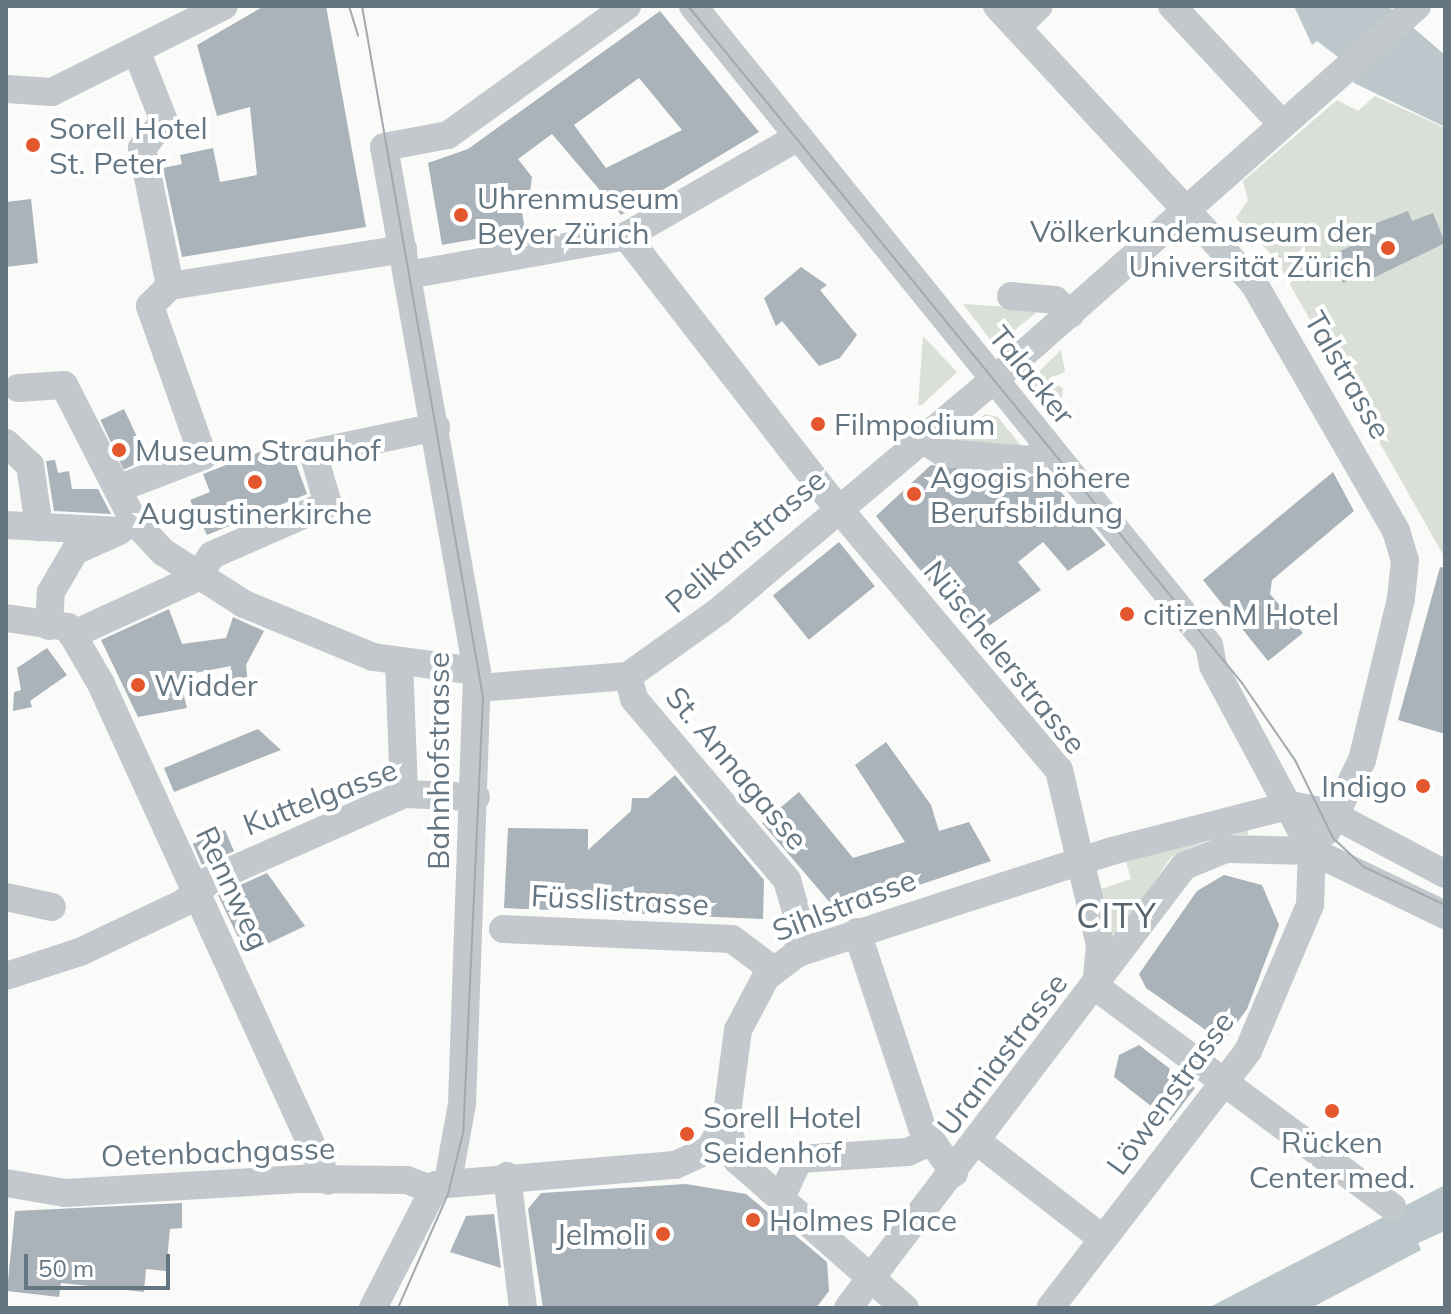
<!DOCTYPE html>
<html>
<head>
<meta charset="utf-8">
<style>
  body { margin:0 }
  #map { position:relative; width:1451px; height:1314px; overflow:hidden; background:#fafaf8; font-family:Mulish,sans-serif }
  div>[style] { position:absolute }
  [style*='--x'] { left:calc(var(--x)*1px); top:calc(var(--y)*1px); width:calc(var(--w)*1px); rotate:calc(var(--a)*1deg) }
  .green>* { inset:0; background:#dadfd7 }
  .water>* { inset:0; background:#bbc7cb }
  .building>* { inset:0; background:#aab3b9; transform-origin:0 0 }
  .minor>* { height:28px; margin:-14px; padding:0 14px; transform-origin:14px; border-radius:14px; background:#c3c8cc }
  .tram>* { height:2px; margin:-1px; padding:0 1px; transform-origin:1px; border-radius:1px; background:#a2aab0 }
  .dots>* { width:22px; height:22px; translate:-50% -50%; box-sizing:border-box; border:4px solid #fff; border-radius:50% }
  span { translate:-50% -50%; white-space:nowrap; text-align:center; line-height:1.15; -webkit-text-stroke:8px #fff; paint-order:stroke }
  .poi-label { font-size:30px; color:#657683 }
  .left { translate:0 -50%; text-align:left }
  .right { translate:-100% -50%; text-align:right }
  .street-label { font-size:30px; color:#657683 }
  .quarter-label { font-size:34px; color:#57646e; letter-spacing:2px }
  .frame { position:absolute; inset:0; border:8px solid #657683; pointer-events:none }
  .scale { position:absolute; left:24px; top:1254px; width:146px; height:36px; box-sizing:border-box; border:4px solid #657683; border-top:0; padding-left:10px; font-size:24px; line-height:28px; white-space:nowrap; color:#657683; -webkit-text-stroke:6px #fff; paint-order:stroke }
</style>
</head>
<body>
<div id="map">
  <div class="green">
    <div style="clip-path:polygon(1375px 96px,1445px 128px,1445px 558px,1275px 258px,1236px 218px,1248px 200px,1243px 181px,1337px 100px,1358px 111px)"></div>
    <div style="clip-path:polygon(963px 304px,1034px 309px,1036px 313px,995px 346px)"></div>
    <div style="clip-path:polygon(923px 336px,957px 372px,922px 405px,918px 405px)"></div>
    <div style="clip-path:polygon(1061px 350px,1065px 372px,1048px 379px,1063px 388px,1059px 422px,1026px 384px)"></div>
    <div style="clip-path:polygon(985px 414px,998px 417px,1021px 446px,953px 441px)"></div>
    <div style="clip-path:polygon(1247px 824px,1248px 835px,1223px 834px,1172px 856px,1116px 937px,1111px 935px,1098px 890px,1131px 879px,1125px 858px)"></div>
  </div>
  <div class="water">
    <div style="clip-path:polygon(1294px 6px,1388px 6px,1445px 55px,1445px 127px,1354px 83px,1338px 57px,1317px 41px,1312px 45px)"></div>
    <div style="clip-path:polygon(1445px 1185px,1445px 1231px,1418px 1243px,1421px 1250px,1311px 1308px,1208px 1308px)"></div>
  </div>
  <div class="building">
    <div style="clip-path:polygon(264px 6px,326px 6px,366px 227px,182px 257px,163px 168px,182px 164px,180px 155px,213px 148px,220px 182px,257px 175px,250px 107px,217px 116px,197px 45px)"></div>
    <div style="clip-path:polygon(evenodd,660px 11px,759px 132px,621px 215px,552px 134px,518px 159px,532px 177px,530px 192px,519px 194px,525px 230px,442px 245px,428px 163px,468px 149px,660px 11px,639px 78px,682px 130px,606px 168px,574px 125px,639px 78px)"></div>
    <div style="clip-path:polygon(31px 199px,38px 263px,6px 267px,6px 202px)"></div>
    <div style="clip-path:polygon(1408px 211px,1412px 221px,1433px 213px,1445px 243px,1367px 281px,1365px 274px,1343px 283px,1339px 272px,1324px 278px,1316px 263px,1353px 245px,1348px 234px)"></div>
    <div style="clip-path:polygon(801px 267px,827px 285px,820px 290px,857px 335px,840px 358px,819px 366px,782px 321px,776px 326px,764px 298px)"></div>
    <div style="left:124px;top:409px;width:55px;height:26px;rotate:65deg"></div>
    <div style="clip-path:polygon(288px 441px,307px 494px,207px 535px,190px 500px,210px 492px,203px 474px)"></div>
    <div style="clip-path:polygon(55px 460px,58px 473px,69px 471px,72px 489px,98px 489px,111px 514px,54px 511px,46px 461px)"></div>
    <div style="clip-path:polygon(931px 465px,1029px 477px,1044px 472px,1106px 545px,1068px 571px,1043px 542px,1018px 562px,1041px 590px,974px 636px,876px 516px)"></div>
    <div style="clip-path:polygon(1333px 472px,1354px 511px,1272px 580px,1270px 594px,1303px 633px,1268px 661px,1203px 580px)"></div>
    <div style="left:839px;top:542px;width:57px;height:85px;rotate:51deg"></div>
    <div style="clip-path:polygon(1440px 567px,1445px 568px,1445px 734px,1398px 720px)"></div>
    <div style="clip-path:polygon(169px 609px,182px 644px,226px 638px,233px 617px,264px 631px,246px 665px,248px 683px,237px 682px,229px 698px,231px 666px,179px 676px,187px 708px,138px 717px,101px 640px)"></div>
    <div style="clip-path:polygon(47px 648px,67px 675px,30px 701px,32px 707px,13px 711px,14px 692px,21px 690px,17px 668px)"></div>
    <div style="clip-path:polygon(258px 729px,281px 750px,174px 792px,164px 768px)"></div>
    <div style="clip-path:polygon(886px 742px,931px 805px,939px 831px,969px 822px,991px 861px,838px 912px,762px 823px,799px 792px,853px 858px,905px 842px,855px 765px)"></div>
    <div style="clip-path:polygon(675px 775px,764px 880px,763px 919px,504px 908px,508px 828px,588px 829px,588px 850px,631px 811px,632px 798px,648px 798px)"></div>
    <div style="left:225px;top:830px;width:23px;height:35px;rotate:67deg"></div>
    <div style="clip-path:polygon(267px 873px,305px 926px,246px 954px,218px 895px)"></div>
    <div style="clip-path:polygon(1224px 875px,1262px 885px,1279px 925px,1247px 1009px,1228px 1035px,1217px 1038px,1146px 988px,1139px 974px,1197px 891px)"></div>
    <div style="clip-path:polygon(1139px 1045px,1195px 1088px,1170px 1121px,1114px 1077px,1119px 1055px)"></div>
    <div style="clip-path:polygon(686px 1184px,746px 1194px,827px 1262px,829px 1291px,816px 1308px,543px 1308px,528px 1209px,541px 1193px)"></div>
    <div style="clip-path:polygon(182px 1203px,182px 1228px,170px 1229px,166px 1271px,146px 1269px,144px 1292px,61px 1283px,59px 1297px,7px 1291px,15px 1211px)"></div>
    <div style="clip-path:polygon(494px 1214px,501px 1268px,450px 1252px,466px 1216px)"></div>
  </div>
  <div class="minor">
    <div style="--x:693;--y:6;--w:821;--a:51.08"></div>
    <div style="--x:1209;--y:645;--w:21;--a:79"></div>
    <div style="--x:1213;--y:666;--w:210;--a:61.8"></div>
    <div style="--x:1312;--y:851;--w:54;--a:92.1"></div>
    <div style="--x:1310;--y:905;--w:159;--a:113"></div>
    <div style="--x:1248;--y:1051;--w:324;--a:127.6"></div>
    <div style="--x:997;--y:6;--w:376;--a:47.2"></div>
    <div style="--x:1253;--y:282;--w:287;--a:60.1"></div>
    <div style="--x:1396;--y:531;--w:30;--a:73"></div>
    <div style="--x:1405;--y:560;--w:39;--a:96"></div>
    <div style="--x:1401;--y:599;--w:166;--a:103.6"></div>
    <div style="--x:1362;--y:760;--w:79;--a:116.2"></div>
    <div style="--x:1172;--y:6;--w:160;--a:47"></div>
    <div style="--x:1017;--y:27;--w:30;--a:-44"></div>
    <div style="--x:138;--y:55;--w:71;--a:68.5"></div>
    <div style="--x:164;--y:121;--w:35;--a:129"></div>
    <div style="--x:142;--y:148;--w:141;--a:78.5"></div>
    <div style="--x:6;--y:89;--w:46;--a:3.7"></div>
    <div style="--x:52;--y:92;--w:192;--a:-26.6"></div>
    <div style="--x:626;--y:236;--w:321;--a:52.2"></div>
    <div style="--x:823;--y:490;--w:366;--a:49.9"></div>
    <div style="--x:1059;--y:770;--w:180;--a:76.8"></div>
    <div style="--x:1100;--y:945;--w:42;--a:95.4"></div>
    <div style="--x:408;--y:275;--w:221;--a:-10.1"></div>
    <div style="--x:626;--y:236;--w:195;--a:-29.9"></div>
    <div style="--x:170;--y:286;--w:236;--a:-9"></div>
    <div style="--x:1011;--y:296;--w:44;--a:5.2"></div>
    <div style="--x:1055;--y:300;--w:21;--a:43"></div>
    <div style="--x:18;--y:388;--w:46;--a:-3.7"></div>
    <div style="--x:64;--y:385;--w:152;--a:62.9"></div>
    <div style="--x:133;--y:520;--w:44;--a:46.8"></div>
    <div style="--x:163;--y:552;--w:96;--a:32.7"></div>
    <div style="--x:244;--y:604;--w:139;--a:22.3"></div>
    <div style="--x:373;--y:657;--w:105;--a:7.7"></div>
    <div style="--x:919;--y:437;--w:30;--a:33"></div>
    <div style="--x:944;--y:453;--w:86;--a:4.7"></div>
    <div style="--x:1030;--y:460;--w:22;--a:-30"></div>
    <div style="--x:6;--y:443;--w:33;--a:43"></div>
    <div style="--x:30;--y:465;--w:63;--a:81.7"></div>
    <div style="--x:120;--y:488;--w:89;--a:-21.1"></div>
    <div style="--x:203;--y:456;--w:159;--a:-109.5"></div>
    <div style="--x:150;--y:306;--w:28;--a:-45"></div>
    <div style="--x:6;--y:525;--w:113;--a:3"></div>
    <div style="--x:119;--y:531;--w:18;--a:-38"></div>
    <div style="--x:6;--y:618;--w:63;--a:8.3"></div>
    <div style="--x:68;--y:627;--w:66;--a:59.9"></div>
    <div style="--x:101;--y:684;--w:546;--a:65.45"></div>
    <div style="--x:49;--y:626;--w:34;--a:-87"></div>
    <div style="--x:51;--y:592;--w:48;--a:-59.7"></div>
    <div style="--x:75;--y:551;--w:48;--a:-24.4"></div>
    <div style="--x:72;--y:635;--w:136;--a:-24.7"></div>
    <div style="--x:196;--y:578;--w:28;--a:-55"></div>
    <div style="--x:212;--y:555;--w:127;--a:-23.7"></div>
    <div style="--x:328;--y:504;--w:53;--a:-106.4"></div>
    <div style="--x:313;--y:453;--w:126;--a:-11.9"></div>
    <div style="--x:399;--y:661;--w:133;--a:87.8"></div>
    <div style="--x:628;--y:676;--w:112;--a:-35.5"></div>
    <div style="--x:719;--y:611;--w:382;--a:-40.1"></div>
    <div style="--x:1011;--y:365;--w:542;--a:-41.48"></div>
    <div style="--x:628;--y:676;--w:24;--a:75"></div>
    <div style="--x:634;--y:699;--w:237;--a:49.8"></div>
    <div style="--x:787;--y:880;--w:47;--a:73.9"></div>
    <div style="--x:800;--y:925;--w:28;--a:94"></div>
    <div style="--x:478;--y:688;--w:150;--a:-4.6"></div>
    <div style="--x:6;--y:897;--w:47;--a:12.3"></div>
    <div style="--x:503;--y:929;--w:229;--a:2.5"></div>
    <div style="--x:732;--y:939;--w:50;--a:36.9"></div>
    <div style="--x:857;--y:932;--w:206;--a:71.6"></div>
    <div style="--x:922;--y:1127;--w:56;--a:55.2"></div>
    <div style="--x:6;--y:976;--w:78;--a:-18"></div>
    <div style="--x:80;--y:952;--w:114;--a:-25.4"></div>
    <div style="--x:183;--y:903;--w:35;--a:-40"></div>
    <div style="--x:210;--y:880;--w:212;--a:-23.9"></div>
    <div style="--x:404;--y:794;--w:72;--a:2.4"></div>
    <div style="--x:1096;--y:987;--w:369;--a:36.6"></div>
    <div style="--x:726;--y:1121;--w:41;--a:74.2"></div>
    <div style="--x:737;--y:1160;--w:224;--a:41.4"></div>
    <div style="--x:978;--y:1142;--w:158;--a:37.8"></div>
    <div style="--x:507;--y:1176;--w:133;--a:83.1"></div>
    <div style="--x:448;--y:1181;--w:78;--a:-79.7"></div>
    <div style="--x:462;--y:1104;--w:433;--a:-88"></div>
    <div style="--x:477;--y:671;--w:532;--a:-100.06"></div>
    <div style="--x:384;--y:147;--w:65;--a:-10.6"></div>
    <div style="--x:448;--y:135;--w:221;--a:-35.8"></div>
    <div style="--x:6;--y:1183;--w:60;--a:9.6"></div>
    <div style="--x:65;--y:1193;--w:239;--a:-3.4"></div>
    <div style="--x:304;--y:1179;--w:103;--a:0.6"></div>
    <div style="--x:407;--y:1180;--w:26;--a:21"></div>
    <div style="--x:781;--y:1198;--w:43;--a:-65.2"></div>
    <div style="--x:799;--y:1159;--w:109;--a:-3.7"></div>
    <div style="--x:908;--y:1152;--w:23;--a:-25"></div>
    <div style="--x:373;--y:1308;--w:138;--a:-62.9"></div>
    <div style="--x:436;--y:1185;--w:240;--a:-4.8"></div>
    <div style="--x:675;--y:1165;--w:37;--a:-24"></div>
    <div style="--x:709;--y:1150;--w:34;--a:-60"></div>
    <div style="--x:726;--y:1121;--w:92;--a:-82.5"></div>
    <div style="--x:738;--y:1030;--w:60;--a:-62.2"></div>
    <div style="--x:766;--y:977;--w:40;--a:-37"></div>
    <div style="--x:798;--y:953;--w:330;--a:-18"></div>
    <div style="--x:1112;--y:851;--w:185;--a:-14.4"></div>
    <div style="--x:1291;--y:805;--w:40;--a:12"></div>
    <div style="--x:1330;--y:813;--w:130;--a:27.9"></div>
    <div style="--x:848;--y:1308;--w:555;--a:-52.76"></div>
    <div style="--x:1184;--y:866;--w:45;--a:-22"></div>
    <div style="--x:1226;--y:849;--w:86;--a:1.3"></div>
    <div style="--x:1312;--y:851;--w:148;--a:25.7"></div>
  </div>
  <div class="tram">
    <div style="--x:349;--y:6;--w:31;--a:73"></div>
    <div style="--x:362;--y:6;--w:702;--a:80.07"></div>
    <div style="--x:483;--y:697;--w:436;--a:92.6"></div>
    <div style="--x:463;--y:1133;--w:63;--a:103.8"></div>
    <div style="--x:448;--y:1194;--w:124;--a:113.7"></div>
    <div style="--x:688;--y:6;--w:875;--a:50.71"></div>
    <div style="--x:1242;--y:683;--w:93;--a:55.5"></div>
    <div style="--x:1295;--y:760;--w:87;--a:64"></div>
    <div style="--x:1333;--y:838;--w:42;--a:43.1"></div>
    <div style="--x:1364;--y:867;--w:89;--a:25.1"></div>
  </div>
  <div class="dots">
    <div style="left:33px;top:145px;background:#e4572e"></div>
    <div style="left:461px;top:215px;background:#e4572e"></div>
    <div style="left:1388px;top:248px;background:#e4572e"></div>
    <div style="left:818px;top:424px;background:#e4572e"></div>
    <div style="left:119px;top:450px;background:#e4572e"></div>
    <div style="left:255px;top:482px;background:#e4572e"></div>
    <div style="left:914px;top:494px;background:#e4572e"></div>
    <div style="left:1127px;top:614px;background:#e4572e"></div>
    <div style="left:138px;top:685px;background:#e4572e"></div>
    <div style="left:1423px;top:786px;background:#e4572e"></div>
    <div style="left:1332px;top:1111px;background:#e4572e"></div>
    <div style="left:687px;top:1134px;background:#e4572e"></div>
    <div style="left:753px;top:1220px;background:#e4572e"></div>
    <div style="left:663px;top:1234px;background:#e4572e"></div>
  </div>
  <div class="poi-label">
    <span class="left" style="left:49px;top:145px">Sorell Hotel<br>St. Peter</span>
    <span class="left" style="left:477px;top:215px">Uhrenmuseum<br>Beyer Zürich</span>
    <span class="right" style="left:1372px;top:248px">Völkerkundemuseum der<br>Universität Zürich</span>
    <span class="left" style="left:834px;top:424px">Filmpodium</span>
    <span class="left" style="left:135px;top:450px">Museum Strauhof</span>
    <span class="left" style="left:930px;top:494px">Agogis höhere<br>Berufsbildung</span>
    <span style="left:255px;top:513px">Augustinerkirche</span>
    <span class="left" style="left:1143px;top:614px">citizenM Hotel</span>
    <span class="left" style="left:154px;top:685px">Widder</span>
    <span class="right" style="left:1407px;top:786px">Indigo</span>
    <span class="left" style="left:703px;top:1134px">Sorell Hotel<br>Seidenhof</span>
    <span style="left:1332px;top:1159px">Rücken<br>Center med.</span>
    <span class="left" style="left:769px;top:1220px">Holmes Place</span>
    <span class="right" style="left:647px;top:1234px">Jelmoli</span>
  </div>
  <div class="street-label">
    <span style="left:1032px;top:375px;rotate:51deg">Talacker</span>
    <span style="left:1348px;top:375px;rotate:60deg">Talstrasse</span>
    <span style="left:745px;top:541px;rotate:-41deg">Pelikanstrasse</span>
    <span style="left:1005px;top:657px;rotate:51deg">Nüschelerstrasse</span>
    <span style="left:438px;top:761px;rotate:-90deg">Bahnhofstrasse</span>
    <span style="left:737px;top:768px;rotate:50deg">St. Annagasse</span>
    <span style="left:320px;top:797px;rotate:-21deg">Kuttelgasse</span>
    <span style="left:233px;top:888px;rotate:65deg">Rennweg</span>
    <span style="left:620px;top:900px;rotate:3deg">Füsslistrasse</span>
    <span style="left:844px;top:905px;rotate:-21deg">Sihlstrasse</span>
    <span style="left:1002px;top:1054px;rotate:-53deg">Uraniastrasse</span>
    <span style="left:1170px;top:1093px;rotate:-54deg">Löwenstrasse</span>
    <span style="left:218px;top:1152px;rotate:-2deg">Oetenbachgasse</span>
  </div>
  <div class="quarter-label">
    <span style="left:1117px;top:916px">CITY</span>
  </div>
  <div class="frame"></div>
  <div class="scale">50 m</div>
</div>
</body>
</html>
